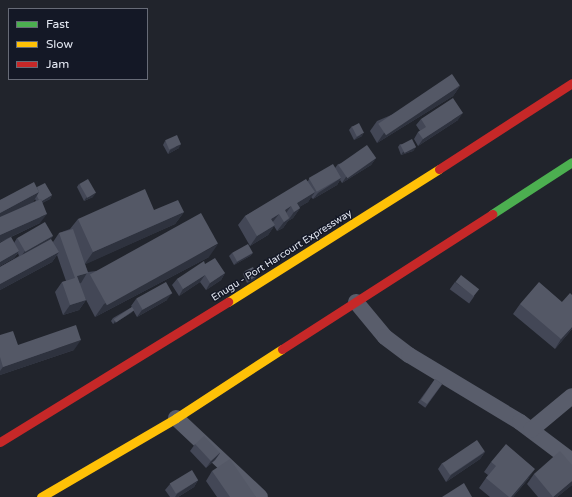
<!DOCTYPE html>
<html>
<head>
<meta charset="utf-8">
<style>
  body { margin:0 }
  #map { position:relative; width:572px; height:497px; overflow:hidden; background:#21242c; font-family:"Varela Round",sans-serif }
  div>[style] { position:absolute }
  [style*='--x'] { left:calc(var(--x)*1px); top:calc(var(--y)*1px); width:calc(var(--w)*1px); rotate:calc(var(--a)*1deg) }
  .street>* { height:16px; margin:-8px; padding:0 8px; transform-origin:8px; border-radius:8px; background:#595d6b }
  .fast>* { height:9px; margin:-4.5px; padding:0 4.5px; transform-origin:4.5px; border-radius:4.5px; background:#4caf50 }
  .slow>* { height:9px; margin:-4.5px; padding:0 4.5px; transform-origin:4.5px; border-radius:4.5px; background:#ffc107 }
  .jam>* { height:9px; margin:-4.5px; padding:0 4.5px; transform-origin:4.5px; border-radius:4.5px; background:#c62828 }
  .wall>* { inset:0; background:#434756; transform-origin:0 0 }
  .shaded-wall>* { inset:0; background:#2e323e }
  .building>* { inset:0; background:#545866; transform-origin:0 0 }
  span { translate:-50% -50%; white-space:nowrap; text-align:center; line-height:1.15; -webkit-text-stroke:3px #141826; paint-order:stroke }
  .street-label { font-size:10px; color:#e3e7f1 }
  .legend { position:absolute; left:8px; top:8px; width:140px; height:72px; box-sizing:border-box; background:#141826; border:1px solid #676b77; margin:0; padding:5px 7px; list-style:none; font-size:12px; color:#e3e7f1 }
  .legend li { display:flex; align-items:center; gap:8px; height:20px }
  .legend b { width:20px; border:1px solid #676b77 }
</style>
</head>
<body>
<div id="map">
  <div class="street">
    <div style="--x:356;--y:302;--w:45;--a:50.4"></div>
    <div style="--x:385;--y:337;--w:30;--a:37"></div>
    <div style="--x:409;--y:355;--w:130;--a:31.1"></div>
    <div style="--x:520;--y:422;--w:65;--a:36.9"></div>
    <div style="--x:176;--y:418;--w:115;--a:43.2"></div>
    <div style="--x:531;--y:430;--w:53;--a:-39.7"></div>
  </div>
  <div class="fast">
    <div style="--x:492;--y:214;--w:95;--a:-33"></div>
  </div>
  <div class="slow">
    <div style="--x:228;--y:302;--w:249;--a:-32.2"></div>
    <div style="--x:41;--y:497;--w:156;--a:-30.3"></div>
    <div style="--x:176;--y:418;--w:126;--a:-33.1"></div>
  </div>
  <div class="jam">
    <div style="--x:439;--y:169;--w:158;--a:-32.9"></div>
    <div style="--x:282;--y:349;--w:250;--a:-32.7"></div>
    <div style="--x:0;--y:442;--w:268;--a:-31.6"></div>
  </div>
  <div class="wall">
    <div style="clip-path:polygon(460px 86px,453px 96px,377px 143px,370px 131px,377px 121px)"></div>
    <div style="clip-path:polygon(421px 119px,458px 120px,418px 146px,414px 139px,418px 132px,420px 131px,416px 125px)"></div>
    <div style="clip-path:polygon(352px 126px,362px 136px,354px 140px,349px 130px)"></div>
    <div style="clip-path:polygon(165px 141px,179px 148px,168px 154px,163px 145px)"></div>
    <div style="clip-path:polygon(400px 144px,416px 147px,413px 151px,401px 155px,398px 147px)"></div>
    <div style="clip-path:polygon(376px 158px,371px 165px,342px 183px,340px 180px,337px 185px,313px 199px,311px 197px,308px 202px,299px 207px,300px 208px,293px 218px,288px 221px,283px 228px,277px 231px,274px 226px,268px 235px,250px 246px,238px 225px,245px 216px,308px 181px,309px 179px,335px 168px,338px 164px)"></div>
    <div style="clip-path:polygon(79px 184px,93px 197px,84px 201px,77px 187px)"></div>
    <div style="clip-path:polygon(evenodd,37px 187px,52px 195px,50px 199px,42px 203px,40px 223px,11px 237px,14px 243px,17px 238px,53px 236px,50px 240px,53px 242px,59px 233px,70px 229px,78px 219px,154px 210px,184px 212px,175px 224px,85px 264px,88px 272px,209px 257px,95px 317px,83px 294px,86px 300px,79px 310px,63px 315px,55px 292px,62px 282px,66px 281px,57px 255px,52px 262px,0 290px,0 267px,19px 256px,18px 253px,14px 258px,0 266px,0 243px,7px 239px,0 242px,0 200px,37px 187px,35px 199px,36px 201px,27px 205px,33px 202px,35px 199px)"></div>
    <div style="clip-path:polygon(232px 253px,253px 253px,250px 256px,234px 265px,229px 256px)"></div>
    <div style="clip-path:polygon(205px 264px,225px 273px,221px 280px,206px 290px,200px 282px,179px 296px,172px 285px,177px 279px)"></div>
    <div style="clip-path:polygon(245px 271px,255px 279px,247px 283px,243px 274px)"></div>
    <div style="left:455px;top:282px;width:24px;height:9px;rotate:36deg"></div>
    <div style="clip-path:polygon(572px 295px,572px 329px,555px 349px,513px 314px,520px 304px,562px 302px)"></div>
    <div style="clip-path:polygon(136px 299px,167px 300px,137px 317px,133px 310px,131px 313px,113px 324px,111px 321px,113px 318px,132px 307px,131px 306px)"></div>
    <div style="clip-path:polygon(0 335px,18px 345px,74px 350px,0 375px)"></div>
    <div style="left:435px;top:379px;width:9px;height:29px;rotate:36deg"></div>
    <div style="clip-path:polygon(195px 444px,220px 453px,215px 460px,206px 468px,190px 451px)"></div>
    <div style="clip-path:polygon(485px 452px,480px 459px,446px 482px,438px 469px,442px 463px)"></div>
    <div style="clip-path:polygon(491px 462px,529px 478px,513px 497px,490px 497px,479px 488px,488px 475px,484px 472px)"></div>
    <div style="clip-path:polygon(572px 465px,572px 485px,557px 497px,538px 497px,527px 484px,534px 474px)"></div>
    <div style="clip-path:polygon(212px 471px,256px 497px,217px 497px,206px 481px)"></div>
    <div style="clip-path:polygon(198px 480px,194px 487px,178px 497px,170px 497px,165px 490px,170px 484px)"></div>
  </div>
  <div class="shaded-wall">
    <div style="clip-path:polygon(460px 86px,453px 96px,377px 143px,384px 133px)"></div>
    <div style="clip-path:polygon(463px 113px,458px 120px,418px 146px,423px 139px)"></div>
    <div style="clip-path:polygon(364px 133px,362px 136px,354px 140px,357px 137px)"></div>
    <div style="clip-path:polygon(181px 144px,179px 148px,168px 154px,170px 150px)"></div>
    <div style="clip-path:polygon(416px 147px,413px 151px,401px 155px,403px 152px)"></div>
    <div style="clip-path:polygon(376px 158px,371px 165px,342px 183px,346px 177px)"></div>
    <div style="clip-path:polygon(341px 178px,337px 185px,313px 199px,318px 193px)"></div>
    <div style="clip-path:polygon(39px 192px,33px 202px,0 219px,0 213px)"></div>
    <div style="clip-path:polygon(315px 192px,308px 202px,293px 211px,297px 203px)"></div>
    <div style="clip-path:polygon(96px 193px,93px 197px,84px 201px,86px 198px)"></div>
    <div style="clip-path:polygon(52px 195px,50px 199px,38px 205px,40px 202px)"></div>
    <div style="clip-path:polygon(291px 206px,284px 216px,285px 210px)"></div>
    <div style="clip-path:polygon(300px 208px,293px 218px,288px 221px,283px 228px,277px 231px,284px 222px,289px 219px,294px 212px)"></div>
    <div style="clip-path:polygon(184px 212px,175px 224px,84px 265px,93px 252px)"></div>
    <div style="clip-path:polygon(47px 214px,40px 223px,0 242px,0 235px)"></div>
    <div style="clip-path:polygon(279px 214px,272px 223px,271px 219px)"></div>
    <div style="clip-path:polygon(275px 225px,268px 235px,250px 246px,257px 236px)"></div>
    <div style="clip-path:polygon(53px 236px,48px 243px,20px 258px,25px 251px)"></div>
    <div style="clip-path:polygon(218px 244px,209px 257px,95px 317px,104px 304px)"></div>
    <div style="clip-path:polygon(19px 251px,14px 258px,0 266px,0 262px)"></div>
    <div style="clip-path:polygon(59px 252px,52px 262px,0 290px,0 284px)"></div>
    <div style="clip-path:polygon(253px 253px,250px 256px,234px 265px,237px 262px)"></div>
    <div style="clip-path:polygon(87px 273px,81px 283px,71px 286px,77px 276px)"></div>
    <div style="clip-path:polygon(225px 273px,221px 280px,206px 290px,210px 283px)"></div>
    <div style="clip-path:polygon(205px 275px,200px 282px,179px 296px,183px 289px)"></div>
    <div style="clip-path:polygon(257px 276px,255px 279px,247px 283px,250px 280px)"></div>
    <div style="clip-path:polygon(172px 293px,167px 300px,137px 317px,142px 310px)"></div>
    <div style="clip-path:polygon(86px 300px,79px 310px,63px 315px,70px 305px)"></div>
    <div style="clip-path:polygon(134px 310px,131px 313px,113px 324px,115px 321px)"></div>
    <div style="clip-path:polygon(572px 327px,572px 329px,555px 349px,561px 339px)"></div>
    <div style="clip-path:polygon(81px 340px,74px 350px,0 375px,0 371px,3px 367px)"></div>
    <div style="clip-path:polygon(485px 452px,480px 459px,446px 482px,451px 475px)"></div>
    <div style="clip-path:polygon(220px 453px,215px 460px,206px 468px,211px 461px)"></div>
    <div style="clip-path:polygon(535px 469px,529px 478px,513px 497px,511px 497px)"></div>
    <div style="clip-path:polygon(198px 480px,194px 487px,178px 497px,175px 497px,177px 494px)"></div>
    <div style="clip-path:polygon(572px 481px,572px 485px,557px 497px,553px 497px)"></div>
  </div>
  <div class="building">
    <div style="left:452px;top:74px;width:14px;height:89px;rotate:56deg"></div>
    <div style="clip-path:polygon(453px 98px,463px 113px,423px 139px,418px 132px,426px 127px,421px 119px)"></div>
    <div style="left:359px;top:123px;width:11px;height:8px;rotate:63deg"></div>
    <div style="left:177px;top:135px;width:10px;height:13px;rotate:66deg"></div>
    <div style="left:412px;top:139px;width:9px;height:13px;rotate:63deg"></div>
    <div style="left:367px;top:145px;width:16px;height:35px;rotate:55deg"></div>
    <div style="left:333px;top:164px;width:16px;height:28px;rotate:60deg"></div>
    <div style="left:88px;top:179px;width:16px;height:10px;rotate:60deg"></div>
    <div style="clip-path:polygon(306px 179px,315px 192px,297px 203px,300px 208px,294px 212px,291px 206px,285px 210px,289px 218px,284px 222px,279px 214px,271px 219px,275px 225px,257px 236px,245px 216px)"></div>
    <div style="clip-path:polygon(34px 182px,39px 192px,0 213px,0 200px)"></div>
    <div style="clip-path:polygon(45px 183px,52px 195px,42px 201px,41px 199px,39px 200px,37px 196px,39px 192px,37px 187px)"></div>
    <div style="clip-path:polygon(145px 189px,154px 210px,178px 200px,184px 212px,93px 252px,78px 219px)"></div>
    <div style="clip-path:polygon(41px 199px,47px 214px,0 235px,0 217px)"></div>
    <div style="left:201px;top:213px;width:35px;height:127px;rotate:61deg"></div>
    <div style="left:45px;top:222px;width:16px;height:32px;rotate:60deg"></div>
    <div style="clip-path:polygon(73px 229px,88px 273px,77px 276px,86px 300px,70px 305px,62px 282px,75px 278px,59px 233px)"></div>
    <div style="clip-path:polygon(11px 237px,19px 251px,0 262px,0 243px)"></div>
    <div style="clip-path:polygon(51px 239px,59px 252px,0 284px,0 267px)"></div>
    <div style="left:248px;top:244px;width:10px;height:18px;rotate:61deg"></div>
    <div style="clip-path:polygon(215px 258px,225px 273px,210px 283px,205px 275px,183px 289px,177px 279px,204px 261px,205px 264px)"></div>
    <div style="clip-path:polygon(253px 267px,257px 276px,250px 280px,245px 271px)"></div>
    <div style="left:461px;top:275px;width:23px;height:9px;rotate:38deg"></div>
    <div style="left:166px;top:282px;width:13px;height:34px;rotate:61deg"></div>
    <div style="clip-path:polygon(539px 282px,562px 302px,570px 293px,572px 295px,572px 327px,561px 339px,520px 304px)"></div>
    <div style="left:132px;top:307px;width:4px;height:22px;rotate:56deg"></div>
    <div style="clip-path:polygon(76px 325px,81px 340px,3px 367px,0 357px,0 335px,13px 331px,18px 345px)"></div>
    <div style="clip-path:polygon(435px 379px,442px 384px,427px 404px,421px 400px)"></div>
    <div style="left:204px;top:436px;width:23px;height:12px;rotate:47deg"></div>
    <div style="left:477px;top:440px;width:14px;height:42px;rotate:56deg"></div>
    <div style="clip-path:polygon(506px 444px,535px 469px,511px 497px,509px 497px,486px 478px,496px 466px,491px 462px)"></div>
    <div style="clip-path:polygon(560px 451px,572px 465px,572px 481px,553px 497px,534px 474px)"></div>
    <div style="clip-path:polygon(230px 459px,256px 497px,230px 497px,212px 471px)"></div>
    <div style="left:192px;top:470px;width:12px;height:26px;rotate:59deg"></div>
    <div style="clip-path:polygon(464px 483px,472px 497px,442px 497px)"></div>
  </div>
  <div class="street-label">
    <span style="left:282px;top:256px;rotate:-32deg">Enugu - Port Harcourt Expressway</span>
  </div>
  <ul class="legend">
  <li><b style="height:5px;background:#4caf50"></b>Fast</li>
  <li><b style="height:5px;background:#ffc107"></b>Slow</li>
  <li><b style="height:5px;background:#c62828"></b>Jam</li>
  </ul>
</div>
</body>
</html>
